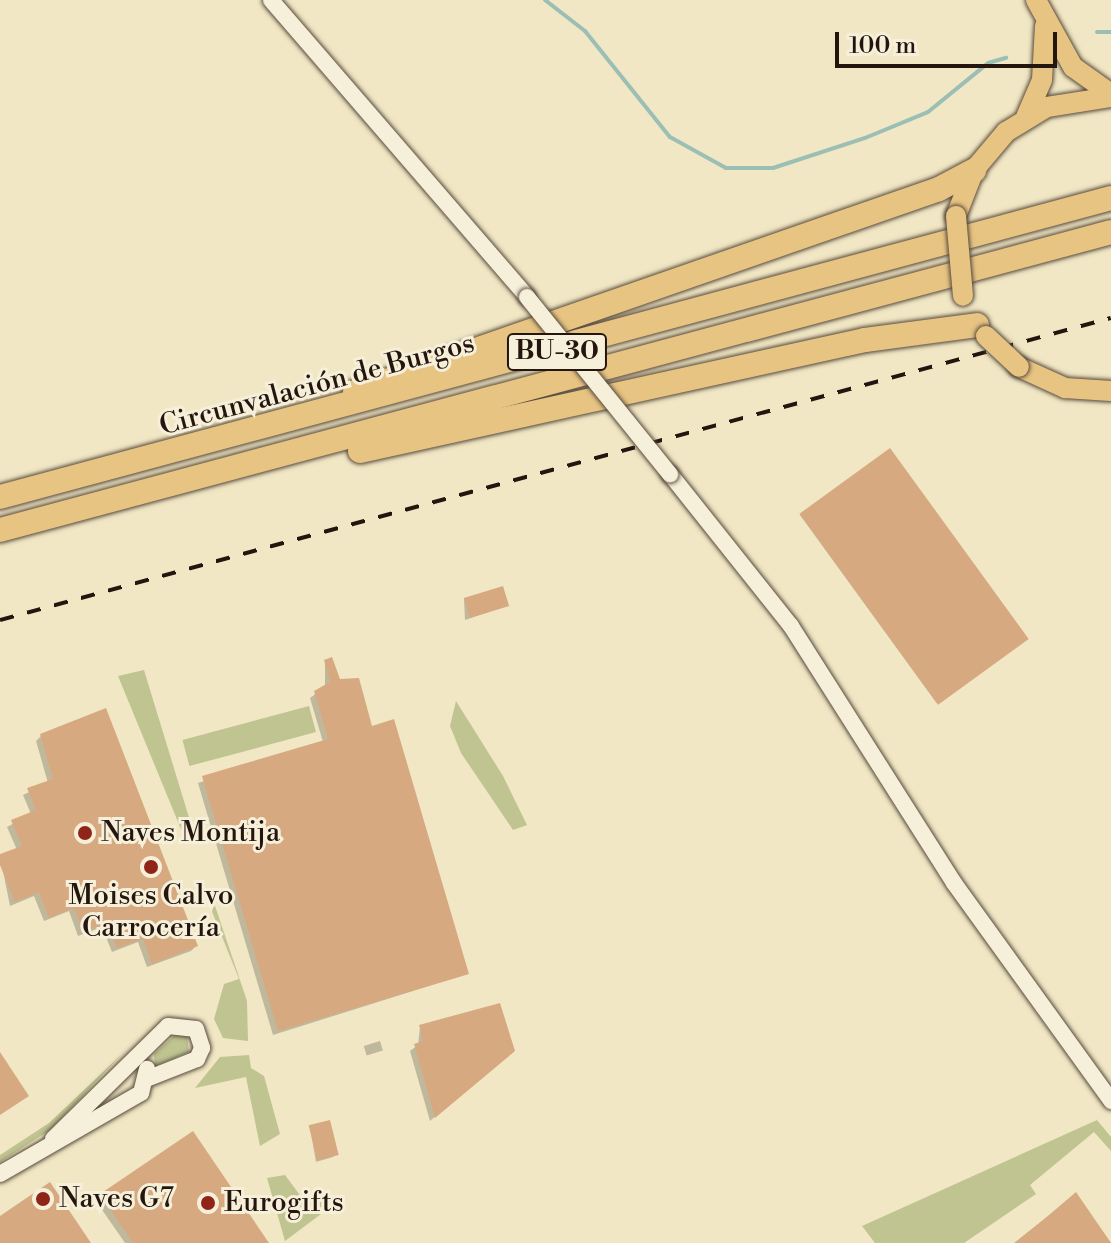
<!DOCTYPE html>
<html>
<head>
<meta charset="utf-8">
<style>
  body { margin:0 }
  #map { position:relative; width:1111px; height:1243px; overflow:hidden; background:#f1e7c4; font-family:"Libre Bodoni",serif }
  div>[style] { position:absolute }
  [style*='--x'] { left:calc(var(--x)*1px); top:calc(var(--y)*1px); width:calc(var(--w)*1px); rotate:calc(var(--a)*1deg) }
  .green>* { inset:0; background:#bfc491; transform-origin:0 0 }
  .shadow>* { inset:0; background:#0003; transform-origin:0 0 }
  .stream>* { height:4px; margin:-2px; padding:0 2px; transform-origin:2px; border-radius:2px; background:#9bbfb5 }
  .building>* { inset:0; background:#d6a981; transform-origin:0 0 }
  .roads { filter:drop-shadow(0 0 2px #574a3c) drop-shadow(0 0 2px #574a3c) }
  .minor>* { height:16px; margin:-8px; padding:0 8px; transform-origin:8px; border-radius:8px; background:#f6efd9 }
  .major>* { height:20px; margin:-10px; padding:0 10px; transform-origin:10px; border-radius:10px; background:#e8c482 }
  .highway>* { height:24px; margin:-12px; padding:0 12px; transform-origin:12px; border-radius:12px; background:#e8c482 }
  .rail>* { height:4px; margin-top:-2px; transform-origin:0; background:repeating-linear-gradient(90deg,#24160e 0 14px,transparent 0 28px) }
  .bridges { filter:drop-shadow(0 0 2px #574a3c) drop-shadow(0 0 2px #574a3c) }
  .minor-bridge>* { height:16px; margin:-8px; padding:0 8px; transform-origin:8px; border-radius:8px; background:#f6efd9 }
  .major-bridge>* { height:20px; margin:-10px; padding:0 10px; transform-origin:10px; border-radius:10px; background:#e8c482 }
  .dots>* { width:22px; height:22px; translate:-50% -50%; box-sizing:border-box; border:4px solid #f6efd9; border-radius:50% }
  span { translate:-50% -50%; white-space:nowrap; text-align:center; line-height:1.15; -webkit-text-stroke:6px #f6efd9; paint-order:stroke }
  .shield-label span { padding:2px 6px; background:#f6efd9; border:2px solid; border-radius:6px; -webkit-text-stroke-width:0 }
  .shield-label { font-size:26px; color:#24160e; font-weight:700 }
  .street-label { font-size:28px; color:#24160e }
  .poi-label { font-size:28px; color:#24160e }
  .left { translate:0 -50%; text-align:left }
  .scale { position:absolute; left:835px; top:32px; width:222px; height:36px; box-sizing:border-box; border:4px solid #24160e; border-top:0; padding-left:10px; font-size:24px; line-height:28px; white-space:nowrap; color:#24160e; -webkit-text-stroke:6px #f6efd9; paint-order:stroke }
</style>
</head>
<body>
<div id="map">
  <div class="green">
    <div style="clip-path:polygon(144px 670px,191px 824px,183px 834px,118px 676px)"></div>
    <div style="clip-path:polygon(456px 701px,503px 776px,527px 825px,513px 830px,461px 753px,450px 726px)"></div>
    <div style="left:309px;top:706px;width:27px;height:131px;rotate:75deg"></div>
    <div style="clip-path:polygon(203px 889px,211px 894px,247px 1001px,248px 1041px,223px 1038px,214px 1019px,224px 984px,239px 979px)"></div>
    <div style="clip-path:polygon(175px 1035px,187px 1036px,189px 1052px,155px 1066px,154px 1054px)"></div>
    <div style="clip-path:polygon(122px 1054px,50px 1130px,0 1162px,0 1155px,49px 1123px)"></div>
    <div style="clip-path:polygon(249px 1055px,251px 1068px,264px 1076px,280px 1134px,260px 1146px,246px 1077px,195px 1088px,220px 1057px)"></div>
    <div style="clip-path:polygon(1097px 1120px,1111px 1137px,1111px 1151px,1094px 1132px,1030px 1185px,1036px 1194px,964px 1243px,875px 1243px,862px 1226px)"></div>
    <div style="clip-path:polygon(285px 1175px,305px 1202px,341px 1199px,285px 1241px,267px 1178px)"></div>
  </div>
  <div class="shadow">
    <div style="left:890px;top:450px;width:232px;height:111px;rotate:54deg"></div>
    <div style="clip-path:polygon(464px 599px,506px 606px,465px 620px)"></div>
    <div style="clip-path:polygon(325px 662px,370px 728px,467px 974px,273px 1035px,198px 783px,323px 742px,310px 698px,325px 687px)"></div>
    <div style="clip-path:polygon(41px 736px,196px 946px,191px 951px,147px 967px,138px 942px,112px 952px,102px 927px,78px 936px,69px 911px,44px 921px,34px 896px,10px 906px,0 856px,17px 850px,7px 827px,31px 814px,23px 795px,48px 783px,36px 741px)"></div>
    <div style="clip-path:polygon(420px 1027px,507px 1056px,430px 1121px,410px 1051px,418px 1045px)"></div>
    <div style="left:380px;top:1041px;width:10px;height:17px;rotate:73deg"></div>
    <div style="clip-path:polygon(310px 1128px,336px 1154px,333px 1157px,316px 1162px)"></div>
    <div style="clip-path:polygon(193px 1134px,266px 1243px,125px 1243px,96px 1201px)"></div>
    <div style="clip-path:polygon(1076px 1195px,1111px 1243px,1018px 1243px)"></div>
  </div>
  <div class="stream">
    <div style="--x:545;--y:0;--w:51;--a:37.8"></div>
    <div style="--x:585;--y:31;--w:136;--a:51.3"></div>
    <div style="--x:670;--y:137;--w:64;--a:29"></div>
    <div style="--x:726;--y:168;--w:47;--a:0"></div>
    <div style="--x:773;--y:168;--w:97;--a:-18.1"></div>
    <div style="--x:865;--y:138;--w:68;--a:-22.4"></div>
    <div style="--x:928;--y:112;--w:77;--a:-39.2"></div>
    <div style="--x:988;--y:63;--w:19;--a:-16"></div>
    <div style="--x:1097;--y:32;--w:14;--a:0"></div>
  </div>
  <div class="building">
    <div style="left:890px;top:448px;width:236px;height:112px;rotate:54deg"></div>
    <div style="left:503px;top:586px;width:21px;height:41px;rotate:73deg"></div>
    <div style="clip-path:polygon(332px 657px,340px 679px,359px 678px,372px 726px,394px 719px,469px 974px,278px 1031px,202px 776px,328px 739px,314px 691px,330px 682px,324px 660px)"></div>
    <div style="clip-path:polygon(106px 708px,198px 946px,152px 964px,143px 939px,117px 948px,107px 923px,83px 932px,74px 908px,49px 918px,39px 892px,15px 902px,0 865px,0 854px,22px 846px,11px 820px,36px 810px,27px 788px,53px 779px,40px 734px)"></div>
    <div style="clip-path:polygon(500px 1003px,515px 1051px,435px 1118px,414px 1044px,423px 1041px,419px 1025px)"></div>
    <div style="clip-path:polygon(0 1052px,29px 1096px,0 1115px)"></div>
    <div style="left:330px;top:1120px;width:36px;height:22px;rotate:76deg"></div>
    <div style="clip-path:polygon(193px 1131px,269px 1243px,133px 1243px,100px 1194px)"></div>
    <div style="clip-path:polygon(50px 1182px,91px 1243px,0 1243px,0 1216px)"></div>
    <div style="clip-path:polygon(1076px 1192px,1111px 1243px,1014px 1243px,1049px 1215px)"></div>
  </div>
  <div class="roads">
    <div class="minor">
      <div style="--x:271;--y:0;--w:392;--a:49.2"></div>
      <div style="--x:670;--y:474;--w:194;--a:51.5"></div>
      <div style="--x:791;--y:626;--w:304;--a:57.6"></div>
      <div style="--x:954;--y:883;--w:269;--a:54.2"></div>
      <div style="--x:53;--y:1139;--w:161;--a:-44.5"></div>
      <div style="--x:168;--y:1026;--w:28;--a:6"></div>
      <div style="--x:196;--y:1029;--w:20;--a:72"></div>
      <div style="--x:202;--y:1048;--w:12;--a:114"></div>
      <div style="--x:197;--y:1059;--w:52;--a:158.4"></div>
      <div style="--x:0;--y:1174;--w:163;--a:-29.9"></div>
      <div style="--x:141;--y:1093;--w:25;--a:-76"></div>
    </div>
    <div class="major">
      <div style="--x:1036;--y:0;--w:77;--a:61.1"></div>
      <div style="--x:1073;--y:67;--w:47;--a:35.4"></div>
      <div style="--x:1026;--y:117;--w:40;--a:-66.6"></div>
      <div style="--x:1042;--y:80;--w:54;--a:-86.8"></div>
      <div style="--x:956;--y:216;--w:49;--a:-68.6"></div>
      <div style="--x:974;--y:170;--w:50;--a:-49.9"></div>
      <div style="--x:1006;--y:132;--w:48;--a:-31.4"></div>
      <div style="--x:1047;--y:107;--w:65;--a:-8.9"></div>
      <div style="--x:1019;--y:367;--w:51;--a:24.5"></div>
      <div style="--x:1065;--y:388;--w:46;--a:3.7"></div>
    </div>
    <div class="highway">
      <div style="--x:355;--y:392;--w:618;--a:-19.17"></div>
      <div style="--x:939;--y:189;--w:40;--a:-28"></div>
      <div style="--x:360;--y:451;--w:517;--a:-12.4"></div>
      <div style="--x:865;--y:340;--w:113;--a:-7.6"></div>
      <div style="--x:0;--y:497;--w:1151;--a:-15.06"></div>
      <div style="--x:0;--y:530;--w:1150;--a:-15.01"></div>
    </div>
  </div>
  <div class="rail">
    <div style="--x:0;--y:620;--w:1151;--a:-15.21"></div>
  </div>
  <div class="bridges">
    <div class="minor-bridge">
      <div style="--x:527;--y:297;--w:228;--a:51.1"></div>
    </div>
    <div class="major-bridge">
      <div style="--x:956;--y:216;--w:80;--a:85"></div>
      <div style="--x:986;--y:336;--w:45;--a:43.2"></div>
    </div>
  </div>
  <div class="dots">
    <div style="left:85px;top:833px;background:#8f2418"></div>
    <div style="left:151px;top:867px;background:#8f2418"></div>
    <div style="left:43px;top:1199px;background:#8f2418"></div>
    <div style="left:208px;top:1203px;background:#8f2418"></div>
  </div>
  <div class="shield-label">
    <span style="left:557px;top:352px">BU-30</span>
  </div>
  <div class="street-label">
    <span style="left:317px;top:385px;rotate:-15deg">Circunvalación de Burgos</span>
  </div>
  <div class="poi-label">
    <span class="left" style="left:101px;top:833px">Naves Montija</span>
    <span style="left:151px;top:912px">Moises Calvo<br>Carrocería</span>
    <span class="left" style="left:59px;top:1199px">Naves G7</span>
    <span class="left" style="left:224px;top:1203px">Eurogifts</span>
  </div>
  <div class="scale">100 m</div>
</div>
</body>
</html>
